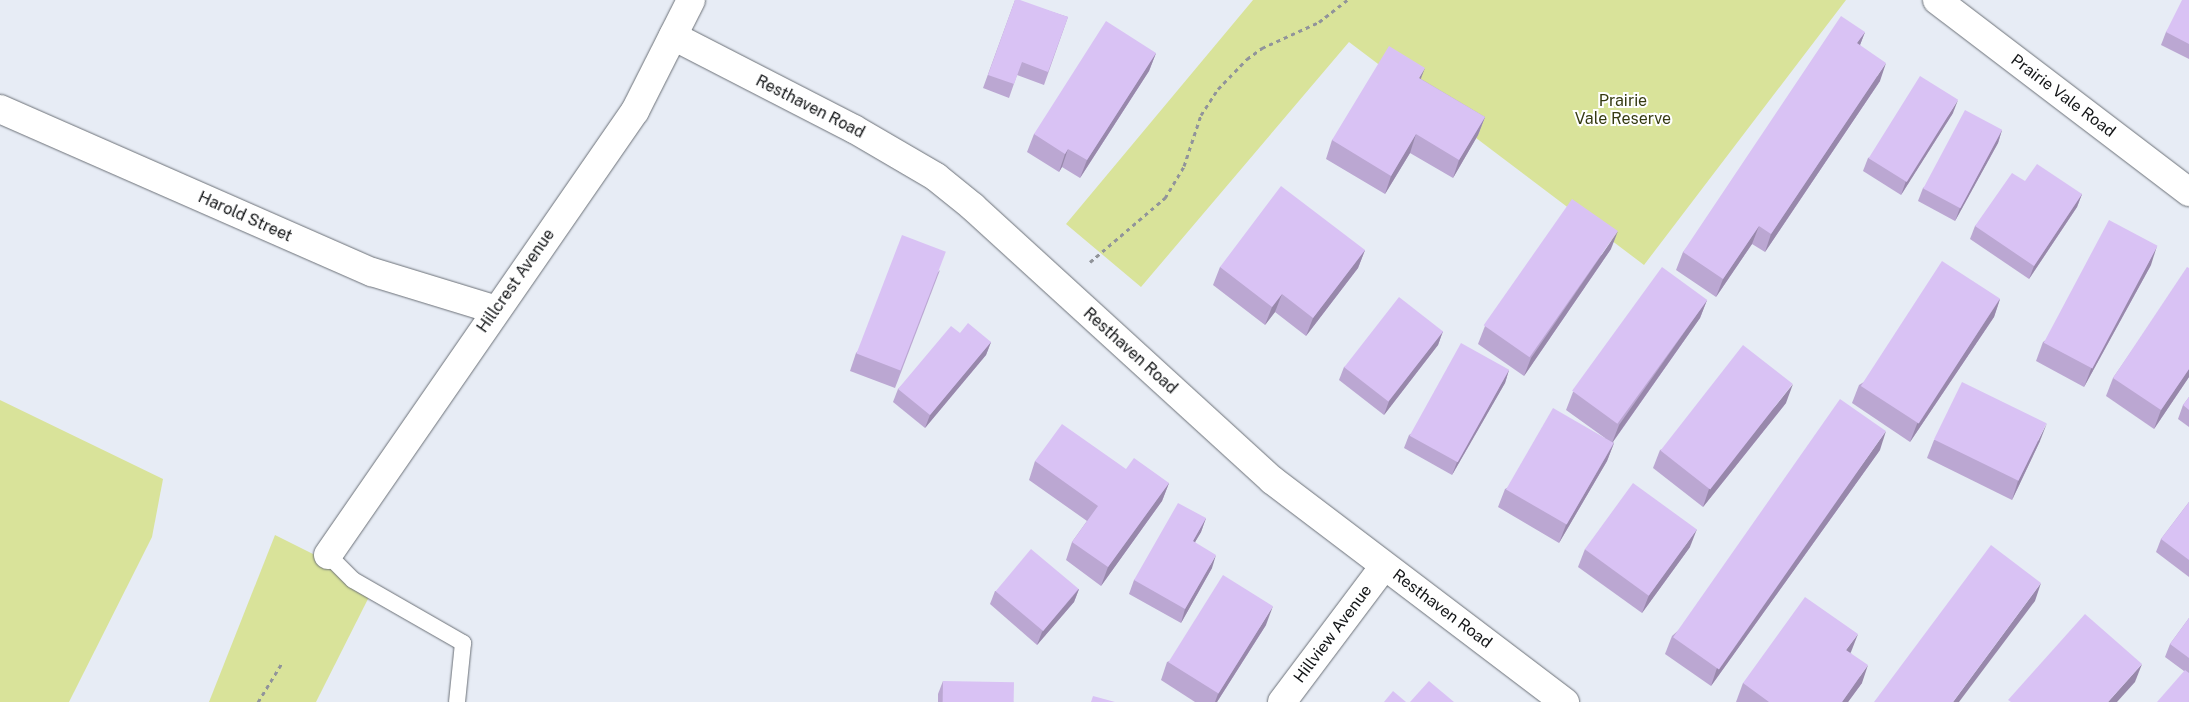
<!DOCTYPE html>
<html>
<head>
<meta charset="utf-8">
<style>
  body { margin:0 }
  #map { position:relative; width:2189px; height:702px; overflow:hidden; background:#e7ecf5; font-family:"Public Sans",sans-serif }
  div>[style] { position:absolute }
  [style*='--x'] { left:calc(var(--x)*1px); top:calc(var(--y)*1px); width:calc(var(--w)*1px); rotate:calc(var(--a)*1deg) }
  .green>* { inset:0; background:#d9e39a }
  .path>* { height:3px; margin-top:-1.5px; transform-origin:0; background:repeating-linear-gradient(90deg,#91949a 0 4px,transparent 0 8px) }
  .roads { filter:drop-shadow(0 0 1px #6b7077) drop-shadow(0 0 1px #6b7077) }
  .service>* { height:16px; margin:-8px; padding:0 8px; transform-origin:8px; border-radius:8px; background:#fff }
  .minor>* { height:28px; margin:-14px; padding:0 14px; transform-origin:14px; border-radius:14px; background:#fff }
  .wall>* { inset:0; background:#bba7d2 }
  .shaded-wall>* { inset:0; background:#9888ab }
  .building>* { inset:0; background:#d9c2f4; transform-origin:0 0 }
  span { translate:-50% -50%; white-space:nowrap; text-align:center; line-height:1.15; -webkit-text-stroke:4px #fff; paint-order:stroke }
  .street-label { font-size:16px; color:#131517 }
  .park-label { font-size:16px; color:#353a11 }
</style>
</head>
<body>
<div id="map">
  <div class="green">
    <div style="clip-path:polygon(1253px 0,1846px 0,1644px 265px,1349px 42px,1141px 287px,1066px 224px)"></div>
    <div style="clip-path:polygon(0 400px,163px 479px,152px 537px,69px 702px,0 702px)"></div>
    <div style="clip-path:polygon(275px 535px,375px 585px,316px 702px,209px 702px)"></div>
  </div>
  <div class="path">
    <div style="--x:1090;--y:262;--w:99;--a:-40.5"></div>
    <div style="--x:1165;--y:198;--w:37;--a:-59"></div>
    <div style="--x:1184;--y:166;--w:54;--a:-71.6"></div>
    <div style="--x:1201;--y:115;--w:31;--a:-57"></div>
    <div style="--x:1218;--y:89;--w:42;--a:-46"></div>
    <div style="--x:1247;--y:59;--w:19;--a:-36"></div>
    <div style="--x:1262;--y:48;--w:63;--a:-24.5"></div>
    <div style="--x:1319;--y:22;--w:36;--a:-38"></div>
    <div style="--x:258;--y:702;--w:46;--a:-58.4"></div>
  </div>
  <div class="roads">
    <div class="service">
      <div style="--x:328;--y:555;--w:35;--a:45"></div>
      <div style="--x:353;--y:580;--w:127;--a:29.8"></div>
      <div style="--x:463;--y:643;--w:59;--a:95.8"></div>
    </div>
    <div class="minor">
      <div style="--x:1937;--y:0;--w:317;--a:37.3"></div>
      <div style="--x:673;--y:36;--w:203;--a:27.2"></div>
      <div style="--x:854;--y:129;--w:95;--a:30.3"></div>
      <div style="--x:936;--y:177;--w:48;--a:39"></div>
      <div style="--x:973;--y:207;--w:405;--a:42.4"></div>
      <div style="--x:1272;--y:480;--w:368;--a:37.2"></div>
      <div style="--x:0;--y:109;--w:406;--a:23.7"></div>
      <div style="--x:372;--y:272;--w:130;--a:17"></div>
      <div style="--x:328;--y:555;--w:540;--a:-55.34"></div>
      <div style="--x:635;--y:111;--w:124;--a:-63.2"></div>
      <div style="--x:1282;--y:702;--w:170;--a:-53.1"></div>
    </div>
  </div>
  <div class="wall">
    <div style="clip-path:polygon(1015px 0,1068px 17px,1044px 85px,1017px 75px,1009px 98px,983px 88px)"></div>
    <div style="clip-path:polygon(2189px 0,2189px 59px,2161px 45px,2166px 32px)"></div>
    <div style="clip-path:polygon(1865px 32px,1860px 45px,1880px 81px,1765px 252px,1752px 244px,1716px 297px,1676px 270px,1683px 252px)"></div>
    <div style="clip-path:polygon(1156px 53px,1149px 71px,1080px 178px,1062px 167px,1059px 172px,1027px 152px,1034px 134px)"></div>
    <div style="clip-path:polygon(1421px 79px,1485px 117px,1478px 135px,1453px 178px,1410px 153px,1385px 194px,1326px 159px,1332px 140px)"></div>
    <div style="clip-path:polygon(1953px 113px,1901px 195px,1863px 171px,1868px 158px)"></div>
    <div style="clip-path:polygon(2002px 130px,1998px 143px,1955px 221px,1918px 201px,1923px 188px)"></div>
    <div style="clip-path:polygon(2025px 181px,2082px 194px,2077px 207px,2029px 279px,1970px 239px,1975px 226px)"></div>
    <div style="clip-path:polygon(1611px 249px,1524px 376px,1478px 344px,1485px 326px)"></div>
    <div style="clip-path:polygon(1365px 250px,1358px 268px,1306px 336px,1275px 312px,1265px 325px,1213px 285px,1220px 267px)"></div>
    <div style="clip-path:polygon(2151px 265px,2084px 387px,2036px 361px,2043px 342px)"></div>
    <div style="clip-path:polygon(2189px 268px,2189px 377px,2154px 429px,2106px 396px,2113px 378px)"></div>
    <div style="clip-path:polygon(940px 270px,895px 388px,850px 371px,856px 353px)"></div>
    <div style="clip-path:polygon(2000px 299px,1994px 317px,1910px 442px,1852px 403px,1859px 385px)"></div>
    <div style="clip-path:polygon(1707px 300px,1700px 318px,1613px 442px,1614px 443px,1607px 461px,1559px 543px,1498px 507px,1505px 489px,1605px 438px,1566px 410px,1573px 392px)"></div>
    <div style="clip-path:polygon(1443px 331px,1438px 345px,1384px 415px,1339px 380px,1344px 367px)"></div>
    <div style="clip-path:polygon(960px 333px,991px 342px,986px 355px,925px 428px,893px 402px,898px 389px)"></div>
    <div style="clip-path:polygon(1509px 370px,1505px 383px,1452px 475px,1404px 448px,1409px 435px)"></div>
    <div style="clip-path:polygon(2189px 397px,2189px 427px,2178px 419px,2183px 405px)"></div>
    <div style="clip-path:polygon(1786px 403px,1703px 507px,1653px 468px,1660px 450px)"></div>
    <div style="clip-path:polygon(1934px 440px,2040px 441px,2012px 500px,1927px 458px)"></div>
    <div style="clip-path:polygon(1880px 450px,1711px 686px,1665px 654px,1672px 636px)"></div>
    <div style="clip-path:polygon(1035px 461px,1169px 483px,1162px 501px,1101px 586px,1066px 560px,1072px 542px,1087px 521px,1029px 480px)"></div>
    <div style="clip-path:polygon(2189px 502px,2189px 577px,2156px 552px,2161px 539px)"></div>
    <div style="clip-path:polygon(1206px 518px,1201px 532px,1195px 542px,1212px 568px,1181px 623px,1129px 594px,1134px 580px)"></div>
    <div style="clip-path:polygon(1690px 547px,1642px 613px,1578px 567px,1585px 549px)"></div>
    <div style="clip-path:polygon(1079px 589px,1074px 602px,1037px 645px,990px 604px,995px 591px)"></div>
    <div style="clip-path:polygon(2189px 618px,2189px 702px,2184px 671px,2165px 657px,2170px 644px)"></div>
    <div style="clip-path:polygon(1266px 625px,1217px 702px,1195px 702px,1161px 680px,1167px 662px)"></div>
    <div style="clip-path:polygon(1851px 653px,1862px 683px,1848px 702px,1736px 702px,1743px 683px)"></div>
    <div style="clip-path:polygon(943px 681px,1014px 702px,938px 702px,938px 694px)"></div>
  </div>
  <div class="shaded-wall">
    <div style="clip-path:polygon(1865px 32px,1858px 50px,1857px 43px)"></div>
    <div style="clip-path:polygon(1156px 53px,1149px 71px,1080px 178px,1087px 160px)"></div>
    <div style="clip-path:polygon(1886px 63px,1880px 81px,1765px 252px,1771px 234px)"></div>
    <div style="clip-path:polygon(1425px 68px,1418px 86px,1419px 78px)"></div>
    <div style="clip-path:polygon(1958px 100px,1953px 113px,1901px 195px,1906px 181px)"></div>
    <div style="clip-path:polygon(1485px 117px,1478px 135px,1453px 178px,1459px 160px)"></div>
    <div style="clip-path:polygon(2002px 130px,1998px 143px,1955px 221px,1960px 208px)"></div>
    <div style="clip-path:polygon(1416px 134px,1410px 153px,1385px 194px,1391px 176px)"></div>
    <div style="clip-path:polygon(1068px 149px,1062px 167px,1059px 172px,1065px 154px)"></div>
    <div style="clip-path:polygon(2082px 194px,2077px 207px,2029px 279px,2034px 266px)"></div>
    <div style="clip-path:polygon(1759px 226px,1752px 244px,1716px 297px,1723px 279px)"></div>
    <div style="clip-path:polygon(1618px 231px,1611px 249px,1524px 376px,1531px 358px)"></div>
    <div style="clip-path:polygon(2157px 246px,2151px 265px,2084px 387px,2091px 369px)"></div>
    <div style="clip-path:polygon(1365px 250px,1358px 268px,1306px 336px,1313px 318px)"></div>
    <div style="clip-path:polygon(1282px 294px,1275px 312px,1265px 325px,1272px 307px)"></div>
    <div style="clip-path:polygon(2000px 299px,1994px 317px,1910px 442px,1917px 424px)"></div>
    <div style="clip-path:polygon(1707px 300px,1700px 318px,1612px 443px,1619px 425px)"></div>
    <div style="clip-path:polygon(1443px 331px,1438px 345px,1384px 415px,1389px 401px)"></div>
    <div style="clip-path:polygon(991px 342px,986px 355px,925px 428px,930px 415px)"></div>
    <div style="clip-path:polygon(2189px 369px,2189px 377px,2154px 429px,2161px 410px)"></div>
    <div style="clip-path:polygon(1509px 370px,1505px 383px,1452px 475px,1457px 462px)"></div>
    <div style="clip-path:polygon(1793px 384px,1786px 403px,1703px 507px,1709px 489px)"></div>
    <div style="clip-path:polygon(2047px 423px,2040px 441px,2012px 500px,2018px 481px)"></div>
    <div style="clip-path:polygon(1886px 431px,1880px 450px,1711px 686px,1717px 668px)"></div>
    <div style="clip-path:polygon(1614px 443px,1607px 461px,1559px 543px,1566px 525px)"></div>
    <div style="clip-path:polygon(1169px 483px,1162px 501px,1101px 586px,1108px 567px)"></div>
    <div style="clip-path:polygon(1206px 518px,1201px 532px,1188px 554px,1193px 541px)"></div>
    <div style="clip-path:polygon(1697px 529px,1690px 547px,1642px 613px,1649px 595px)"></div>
    <div style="clip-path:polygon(1216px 555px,1212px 568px,1181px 623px,1185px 609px)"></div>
    <div style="clip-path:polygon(2041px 583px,2035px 601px,1959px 702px,1953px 702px)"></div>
    <div style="clip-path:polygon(1079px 589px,1074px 602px,1037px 645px,1042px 632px)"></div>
    <div style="clip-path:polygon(1273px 606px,1266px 625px,1217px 702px,1215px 702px,1218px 694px)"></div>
    <div style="clip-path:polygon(1858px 634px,1851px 652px,1840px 668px,1846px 650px)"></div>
    <div style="clip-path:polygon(2142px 664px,2135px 682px,2117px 702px,2108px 702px)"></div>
    <div style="clip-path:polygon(1868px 665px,1862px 683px,1848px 702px,1842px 702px)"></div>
  </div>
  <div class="building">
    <div style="clip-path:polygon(1015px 0,1020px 0,1068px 17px,1048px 72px,1022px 62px,1014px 84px,988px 75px)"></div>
    <div style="clip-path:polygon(2182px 0,2189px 0,2189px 44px,2166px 32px)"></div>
    <div style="clip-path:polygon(1841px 16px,1865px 32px,1857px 43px,1886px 63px,1771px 234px,1759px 226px,1723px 279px,1683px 252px)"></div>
    <div style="clip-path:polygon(1106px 21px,1156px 53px,1087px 160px,1068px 149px,1065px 154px,1034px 134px)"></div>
    <div style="clip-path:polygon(1389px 46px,1425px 68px,1419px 78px,1485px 117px,1459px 160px,1416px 134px,1391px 176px,1332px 140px)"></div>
    <div style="left:1920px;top:76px;width:45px;height:97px;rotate:32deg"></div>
    <div style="left:1965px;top:110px;width:42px;height:89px;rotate:28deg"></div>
    <div style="clip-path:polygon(2037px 164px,2082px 194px,2034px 266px,1975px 226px,2012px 173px,2025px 181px)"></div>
    <div style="clip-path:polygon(1281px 186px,1365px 250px,1313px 318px,1282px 294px,1272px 307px,1220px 267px)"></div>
    <div style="left:1572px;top:199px;width:56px;height:154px;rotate:35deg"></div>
    <div style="left:2109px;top:220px;width:55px;height:139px;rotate:28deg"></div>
    <div style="left:902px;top:235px;width:47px;height:127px;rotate:21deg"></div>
    <div style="left:1942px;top:261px;width:69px;height:149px;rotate:33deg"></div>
    <div style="left:1662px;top:267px;width:56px;height:153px;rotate:36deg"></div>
    <div style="clip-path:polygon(2187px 267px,2189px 268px,2189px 369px,2161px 410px,2113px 378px)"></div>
    <div style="left:1399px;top:297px;width:56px;height:89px;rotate:38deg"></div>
    <div style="clip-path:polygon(968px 323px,991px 342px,930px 415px,898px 389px,951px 326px,960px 333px)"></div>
    <div style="left:1461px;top:343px;width:55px;height:106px;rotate:29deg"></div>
    <div style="left:1743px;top:345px;width:63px;height:134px;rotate:38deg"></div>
    <div style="left:1962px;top:382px;width:94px;height:64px;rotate:26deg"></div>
    <div style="clip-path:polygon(2189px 397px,2189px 410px,2183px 405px)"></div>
    <div style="left:1840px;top:399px;width:56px;height:291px;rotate:35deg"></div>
    <div style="left:1553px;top:408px;width:70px;height:94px;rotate:30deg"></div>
    <div style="clip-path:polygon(1062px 424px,1126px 469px,1134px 458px,1169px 483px,1108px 567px,1072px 542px,1098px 506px,1035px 461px)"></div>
    <div style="left:1633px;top:483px;width:79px;height:82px;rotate:36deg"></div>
    <div style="clip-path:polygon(2189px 502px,2189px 560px,2161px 539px)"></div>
    <div style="clip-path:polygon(1178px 503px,1206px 518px,1193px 541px,1216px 555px,1185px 609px,1134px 580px)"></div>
    <div style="clip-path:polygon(1991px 545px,2041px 583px,1953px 702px,1874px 702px)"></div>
    <div style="left:1031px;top:549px;width:62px;height:55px;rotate:40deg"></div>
    <div style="left:1223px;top:575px;width:59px;height:103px;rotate:32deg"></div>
    <div style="clip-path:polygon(1805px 597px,1858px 634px,1846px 650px,1868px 665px,1842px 702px,1769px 702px,1743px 683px)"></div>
    <div style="clip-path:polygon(2085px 614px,2142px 664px,2108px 702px,2011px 702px,2008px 700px)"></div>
    <div style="clip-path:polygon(2189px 618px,2189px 658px,2170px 644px)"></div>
    <div style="clip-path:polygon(2185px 670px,2189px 673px,2189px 702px,2157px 702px)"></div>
    <div style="left:943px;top:681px;width:71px;height:21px;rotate:1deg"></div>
    <div style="clip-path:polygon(1429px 681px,1454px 702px,1410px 702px)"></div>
    <div style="clip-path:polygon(1393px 691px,1406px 702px,1384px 702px)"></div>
    <div style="clip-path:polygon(1093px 696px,1115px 702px,1091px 702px)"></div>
  </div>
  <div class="street-label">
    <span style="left:2063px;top:96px;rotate:37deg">Prairie Vale Road</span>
    <span style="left:810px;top:107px;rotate:27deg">Resthaven Road</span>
    <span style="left:245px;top:217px;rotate:24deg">Harold Street</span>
    <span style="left:516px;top:281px;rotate:-55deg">Hillcrest Avenue</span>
    <span style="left:1130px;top:351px;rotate:42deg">Resthaven Road</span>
    <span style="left:1442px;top:609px;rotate:37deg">Resthaven Road</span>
    <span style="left:1333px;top:634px;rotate:-53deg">Hillview Avenue</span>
  </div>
  <div class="park-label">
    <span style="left:1623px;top:110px">Prairie<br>Vale Reserve</span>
  </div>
</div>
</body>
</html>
